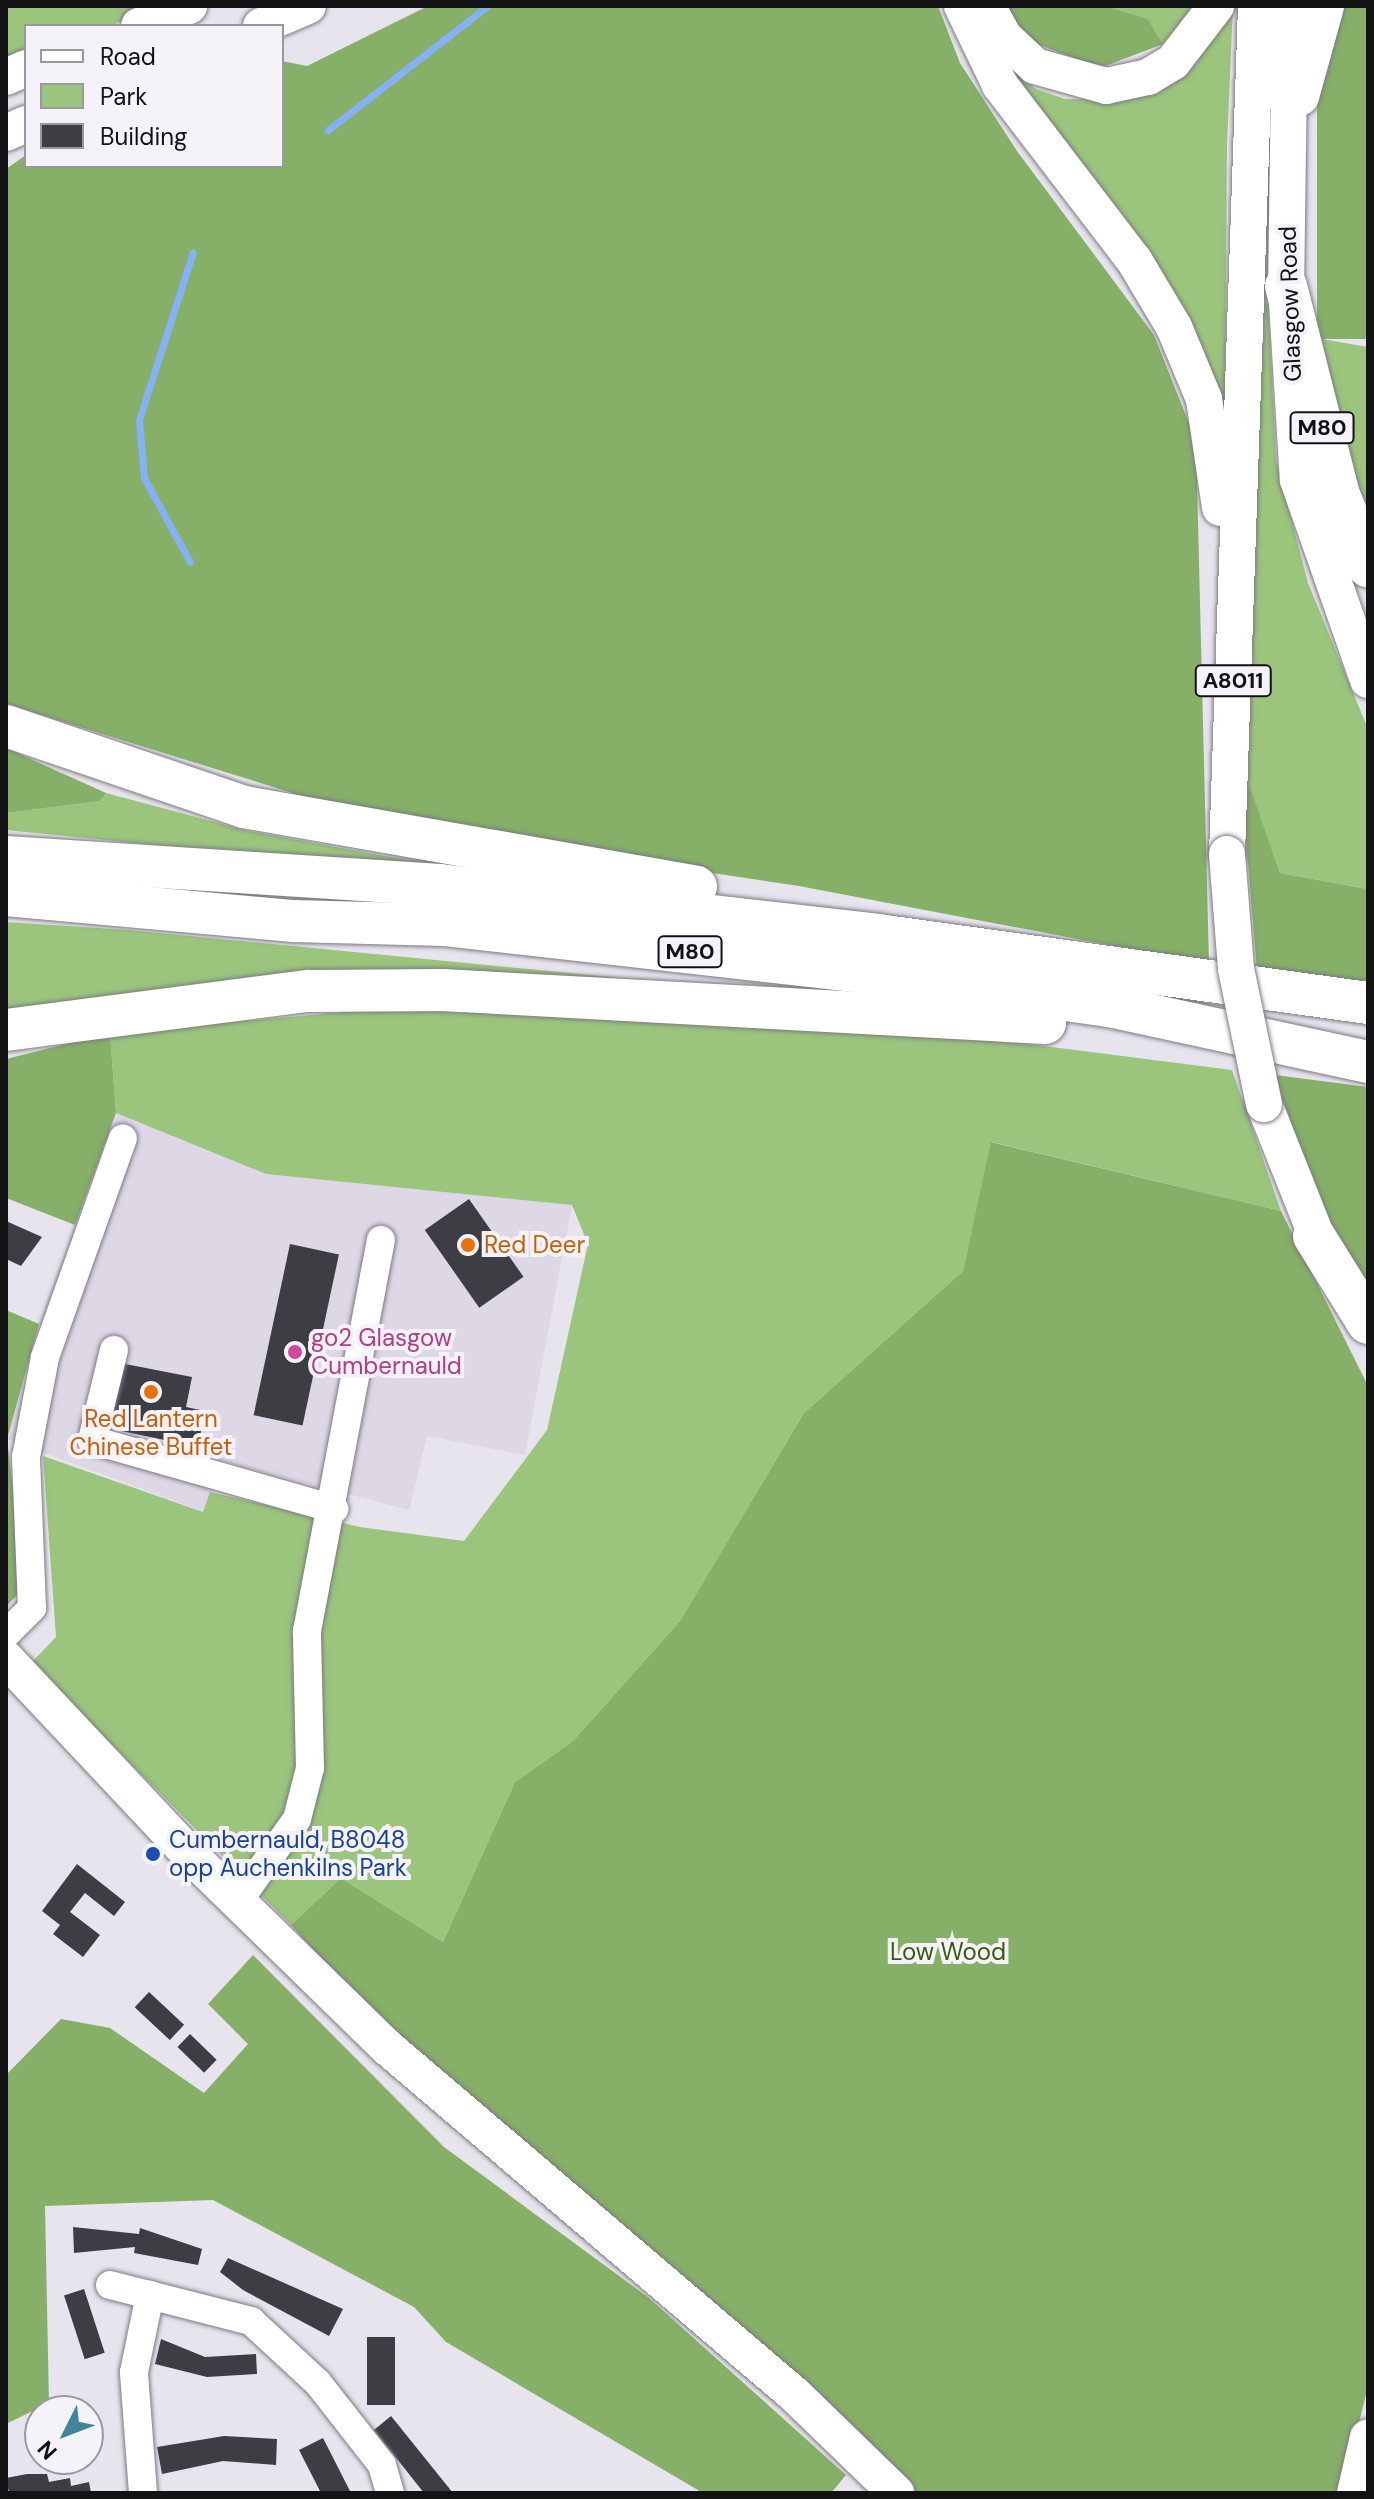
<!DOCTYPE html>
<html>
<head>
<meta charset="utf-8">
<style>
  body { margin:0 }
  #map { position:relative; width:1374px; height:2499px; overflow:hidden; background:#e8e4ed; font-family:"DM Sans",sans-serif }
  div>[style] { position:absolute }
  .built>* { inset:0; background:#ddd7e6 }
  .green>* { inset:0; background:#9bc57c }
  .forest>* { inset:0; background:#86b067; transform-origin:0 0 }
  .stream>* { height:7px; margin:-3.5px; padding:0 3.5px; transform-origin:3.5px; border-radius:3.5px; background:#85b1f6 }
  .building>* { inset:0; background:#3d3d44; transform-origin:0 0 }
  .roads { filter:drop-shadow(0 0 2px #7d7a82) drop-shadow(0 0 2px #7d7a82) }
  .minor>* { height:28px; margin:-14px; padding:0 14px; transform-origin:14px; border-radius:14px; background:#fff }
  .major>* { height:36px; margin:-18px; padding:0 18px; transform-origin:18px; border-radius:18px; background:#fff }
  .highway>* { height:42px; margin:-21px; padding:0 21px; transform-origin:21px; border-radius:21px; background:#fff }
  .bridges { filter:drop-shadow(0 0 2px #7d7a82) drop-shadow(0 0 2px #7d7a82) }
  .major-bridge>* { height:36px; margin:-18px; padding:0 18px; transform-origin:18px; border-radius:18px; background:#fff }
  .dots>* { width:22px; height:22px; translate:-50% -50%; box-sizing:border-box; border:4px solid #f5f2fa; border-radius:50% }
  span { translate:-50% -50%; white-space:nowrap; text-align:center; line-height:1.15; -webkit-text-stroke:8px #f5f2fa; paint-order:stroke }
  .shield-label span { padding:2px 6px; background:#f5f2fa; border:2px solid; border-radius:6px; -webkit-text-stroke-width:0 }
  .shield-label { font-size:22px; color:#121114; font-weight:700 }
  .street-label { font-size:24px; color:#121114 }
  .food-label { font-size:24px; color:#c56008 }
  .left { translate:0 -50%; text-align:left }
  .hotel-label { font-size:24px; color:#b23c85 }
  .transit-label { font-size:24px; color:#164399 }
  .park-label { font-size:24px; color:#365b0d }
  .frame { position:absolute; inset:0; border:8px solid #121114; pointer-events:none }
  .legend { position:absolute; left:24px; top:24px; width:260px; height:144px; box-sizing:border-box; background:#f5f2fa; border:2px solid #9a989e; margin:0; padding:10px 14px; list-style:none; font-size:24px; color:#121114 }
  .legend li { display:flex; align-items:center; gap:16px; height:40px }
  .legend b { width:40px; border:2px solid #9a989e }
  .north { position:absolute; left:24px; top:2395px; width:80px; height:80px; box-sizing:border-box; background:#f5f2fa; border:2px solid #9a989e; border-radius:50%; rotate:228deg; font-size:22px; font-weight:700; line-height:32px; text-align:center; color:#121114 }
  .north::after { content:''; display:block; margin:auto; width:28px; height:36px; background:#448498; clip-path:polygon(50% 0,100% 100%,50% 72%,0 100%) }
</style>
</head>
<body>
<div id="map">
  <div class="built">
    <i style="clip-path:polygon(116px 1113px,266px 1174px,572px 1205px,525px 1455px,427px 1436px,409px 1510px,221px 1461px,204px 1512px,7px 1439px,43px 1312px)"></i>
  </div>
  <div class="green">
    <i style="clip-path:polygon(6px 6px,161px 6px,110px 26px,26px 26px,26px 59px,6px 67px)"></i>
    <i style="clip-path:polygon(1106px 6px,1199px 6px,1163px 44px,1148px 19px)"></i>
    <i style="clip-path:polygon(1233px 6px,1227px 144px,1225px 410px,1213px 409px,1003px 62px,1036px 89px,1065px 99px,1120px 100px)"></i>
    <i style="clip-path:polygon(1257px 301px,1268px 304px,1276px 460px,1308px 583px,1368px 729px,1368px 889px,1280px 873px,1250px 788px,1242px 790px)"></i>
    <i style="clip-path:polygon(1322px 339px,1368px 347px,1368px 523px,1345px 464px)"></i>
    <i style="clip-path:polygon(106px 793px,248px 831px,445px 867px,445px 874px,6px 830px,6px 813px,100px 801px)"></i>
    <i style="clip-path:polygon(6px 922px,128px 930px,673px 983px,6px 1020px)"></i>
    <i style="clip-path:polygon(357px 1011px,628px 1014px,1028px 1044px,1232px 1070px,1281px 1211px,992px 1142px,963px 1271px,804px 1413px,680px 1621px,573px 1741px,515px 1782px,443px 1942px,341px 1878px,291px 1925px,31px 1663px,56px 1637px,43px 1456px,203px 1512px,210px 1492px,360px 1527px,464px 1541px,547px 1430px,588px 1244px,572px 1205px,266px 1174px,116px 1113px,110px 1033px)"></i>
  </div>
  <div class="forest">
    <i style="clip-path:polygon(428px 6px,938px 6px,960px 63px,1017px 151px,1154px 335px,1196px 441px,1209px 964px,799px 886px,399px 826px,6px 704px,6px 169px,26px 155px,26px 166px,282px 166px,282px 61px,307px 66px)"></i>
    <i style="clip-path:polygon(1004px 6px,1106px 6px,1148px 19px,1163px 44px,1100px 68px,1021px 38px)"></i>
    <i style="left:1317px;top:6px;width:51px;height:333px"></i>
    <i style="clip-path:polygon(6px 748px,106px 793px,100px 801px,6px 813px)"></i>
    <i style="clip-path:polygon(1250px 787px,1280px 873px,1368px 889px,1368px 990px,1257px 971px,1242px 790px)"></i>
    <i style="clip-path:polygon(110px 1033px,116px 1113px,75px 1225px,6px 1198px,6px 1059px)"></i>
    <i style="clip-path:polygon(1275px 1075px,1368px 1087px,1368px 1294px,1326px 1230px)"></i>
    <i style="clip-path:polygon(991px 1142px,1281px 1211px,1368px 1386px,1368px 2386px,1342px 2493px,912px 2493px,383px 2029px,291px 1925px,341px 1878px,443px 1942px,515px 1782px,573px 1741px,680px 1621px,804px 1413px,963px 1271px)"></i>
    <i style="clip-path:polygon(6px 1310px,39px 1324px,7px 1439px,21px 1557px,17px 1595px,6px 1607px)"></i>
    <i style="clip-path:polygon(253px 1955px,444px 2147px,649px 2298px,846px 2475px,831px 2493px,703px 2493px,446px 2342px,414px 2307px,213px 2200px,45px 2206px,49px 2403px,6px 2424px,6px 2075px,61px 2019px,110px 2028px,204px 2093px,248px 2044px,208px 2004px)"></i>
  </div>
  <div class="stream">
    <i style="left:328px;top:130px;width:202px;rotate:-37.9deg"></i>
    <i style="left:190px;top:562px;width:96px;rotate:-118.7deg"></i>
    <i style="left:144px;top:478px;width:58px;rotate:-94.9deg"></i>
    <i style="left:139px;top:420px;width:176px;rotate:-72.2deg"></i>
  </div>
  <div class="building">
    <i style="left:469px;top:1199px;width:95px;height:54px;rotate:55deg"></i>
    <i style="clip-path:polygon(6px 1221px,42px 1237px,21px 1266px,6px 1259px)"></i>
    <i style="left:290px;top:1244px;width:50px;height:175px;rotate:12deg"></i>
    <i style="clip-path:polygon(120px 1363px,192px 1377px,186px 1407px,205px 1411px,198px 1447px,107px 1428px)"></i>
    <i style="clip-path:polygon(77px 1864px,125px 1902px,114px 1916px,85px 1893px,70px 1912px,100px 1935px,83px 1957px,53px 1934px,60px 1925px,42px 1911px)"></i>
    <i style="left:149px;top:1992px;width:48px;height:21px;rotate:43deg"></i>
    <i style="left:190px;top:2034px;width:37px;height:18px;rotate:44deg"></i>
    <i style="clip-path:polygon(73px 2227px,139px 2234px,140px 2228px,202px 2249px,198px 2265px,134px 2253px,135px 2247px,74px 2253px)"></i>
    <i style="clip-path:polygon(228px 2258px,343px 2309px,329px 2336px,243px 2290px,220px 2272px)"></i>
    <i style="left:84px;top:2289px;width:67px;height:21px;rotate:72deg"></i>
    <i style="left:367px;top:2337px;width:28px;height:68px"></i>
    <i style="clip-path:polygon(161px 2339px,205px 2357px,256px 2354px,257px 2374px,207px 2377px,155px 2364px)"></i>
    <i style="clip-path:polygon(391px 2416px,453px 2493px,424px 2493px,374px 2430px)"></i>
    <i style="clip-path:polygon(224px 2436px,277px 2439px,276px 2465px,223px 2461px,162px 2474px,157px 2447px)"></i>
    <i style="clip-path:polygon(323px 2438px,351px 2493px,321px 2493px,299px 2450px)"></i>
    <i style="clip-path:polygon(27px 2474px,47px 2474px,49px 2482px,70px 2478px,71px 2486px,89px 2482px,91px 2493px,9px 2493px,6px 2478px)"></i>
  </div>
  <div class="roads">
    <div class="minor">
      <i style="left:114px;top:1350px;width:93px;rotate:103.7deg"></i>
      <i style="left:92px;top:1440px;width:252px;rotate:15.9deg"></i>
      <i style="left:6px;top:1634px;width:37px;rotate:-45deg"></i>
      <i style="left:32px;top:1608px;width:151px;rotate:-92.3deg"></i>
      <i style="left:26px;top:1457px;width:102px;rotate:-79.2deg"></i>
      <i style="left:45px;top:1357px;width:232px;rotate:-70.4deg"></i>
      <i style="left:237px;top:1903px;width:103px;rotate:-54.5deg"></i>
      <i style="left:297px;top:1819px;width:53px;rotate:-75.7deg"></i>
      <i style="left:310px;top:1768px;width:137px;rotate:-91.3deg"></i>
      <i style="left:307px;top:1631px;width:398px;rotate:-79.3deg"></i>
      <i style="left:110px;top:2285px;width:146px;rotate:14.3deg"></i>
      <i style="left:251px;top:2321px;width:91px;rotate:42.8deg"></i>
      <i style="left:318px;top:2383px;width:104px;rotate:52deg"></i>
      <i style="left:382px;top:2465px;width:29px;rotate:74deg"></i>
      <i style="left:143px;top:2493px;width:121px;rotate:-94.3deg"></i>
      <i style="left:134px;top:2372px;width:79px;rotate:-78.3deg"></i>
    </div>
    <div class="major">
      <i style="left:962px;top:6px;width:88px;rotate:64.3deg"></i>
      <i style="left:1000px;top:85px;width:220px;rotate:52.6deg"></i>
      <i style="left:1134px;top:260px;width:78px;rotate:59.2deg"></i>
      <i style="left:1174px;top:327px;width:78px;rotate:67.4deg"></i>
      <i style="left:1204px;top:399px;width:110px;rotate:81.6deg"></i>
      <i style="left:987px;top:6px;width:35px;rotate:61deg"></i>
      <i style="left:1004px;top:37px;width:42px;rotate:43.1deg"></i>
      <i style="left:1035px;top:66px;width:74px;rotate:15.7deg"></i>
      <i style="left:1106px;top:86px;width:43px;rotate:-12.1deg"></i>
      <i style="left:1148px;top:77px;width:29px;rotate:-31deg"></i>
      <i style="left:1173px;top:62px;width:71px;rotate:-52.5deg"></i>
      <i style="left:1290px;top:6px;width:280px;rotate:90.8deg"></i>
      <i style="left:1286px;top:286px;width:194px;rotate:86.5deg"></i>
      <i style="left:1298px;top:480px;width:212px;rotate:70.7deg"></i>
      <i style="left:139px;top:26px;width:54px;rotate:-21.8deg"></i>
      <i style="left:261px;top:26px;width:51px;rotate:-23.1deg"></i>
      <i style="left:6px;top:77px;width:22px;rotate:-24deg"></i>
      <i style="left:1301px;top:97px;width:94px;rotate:-74.6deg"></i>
      <i style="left:6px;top:133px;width:22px;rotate:-24deg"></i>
      <i style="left:1227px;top:854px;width:848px;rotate:-88.04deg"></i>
      <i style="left:1264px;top:1104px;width:170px;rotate:68.3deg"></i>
      <i style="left:6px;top:1659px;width:270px;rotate:46.8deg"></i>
      <i style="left:191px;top:1856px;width:275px;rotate:44.3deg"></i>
      <i style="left:388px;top:2048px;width:535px;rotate:40.45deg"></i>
      <i style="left:795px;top:2395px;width:141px;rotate:44.1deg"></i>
      <i style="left:1355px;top:2493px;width:57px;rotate:-76.9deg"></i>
    </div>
    <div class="highway">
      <i style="left:1286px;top:286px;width:216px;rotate:75.8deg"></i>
      <i style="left:1339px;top:495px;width:77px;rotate:67.8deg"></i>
      <i style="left:6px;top:726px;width:251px;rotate:18.8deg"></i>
      <i style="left:244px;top:807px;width:459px;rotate:10deg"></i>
      <i style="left:6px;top:857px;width:435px;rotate:3.7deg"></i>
      <i style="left:440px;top:885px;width:441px;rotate:6.5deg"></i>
      <i style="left:878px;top:935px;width:495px;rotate:7.9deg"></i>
      <i style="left:6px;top:895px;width:289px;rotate:5.2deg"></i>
      <i style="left:294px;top:921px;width:150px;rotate:1.5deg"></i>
      <i style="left:444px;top:925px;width:440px;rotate:6.4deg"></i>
      <i style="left:881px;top:974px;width:230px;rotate:8deg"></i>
      <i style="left:1109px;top:1006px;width:265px;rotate:12.2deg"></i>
      <i style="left:6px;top:1030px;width:305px;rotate:-7.4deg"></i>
      <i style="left:308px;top:991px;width:134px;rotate:-0.4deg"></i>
      <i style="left:442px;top:990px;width:604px;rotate:3.13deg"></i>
      <i style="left:1314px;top:1236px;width:102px;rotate:58.2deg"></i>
    </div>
  </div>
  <div class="bridges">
    <div class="major-bridge">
      <i style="left:1227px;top:854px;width:115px;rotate:85.5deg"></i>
      <i style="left:1236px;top:969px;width:138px;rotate:78.3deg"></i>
    </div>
  </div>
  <div class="dots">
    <i style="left:468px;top:1245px;background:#e8710a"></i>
    <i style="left:295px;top:1352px;background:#d1479c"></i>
    <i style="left:151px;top:1392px;background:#e8710a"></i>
    <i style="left:153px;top:1854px;background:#1a4fb4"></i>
  </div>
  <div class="shield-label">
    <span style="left:1322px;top:428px">M80</span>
    <span style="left:1233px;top:681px">A8011</span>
    <span style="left:690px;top:952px">M80</span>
  </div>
  <div class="street-label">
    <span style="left:1290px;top:304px;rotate:-92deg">Glasgow Road</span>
  </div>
  <div class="food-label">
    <span class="left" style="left:484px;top:1245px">Red Deer</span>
    <span style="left:151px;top:1433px">Red Lantern<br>Chinese Buffet</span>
  </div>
  <div class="hotel-label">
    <span class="left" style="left:311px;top:1352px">go2 Glasgow<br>Cumbernauld</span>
  </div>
  <div class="transit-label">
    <span class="left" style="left:169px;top:1854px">Cumbernauld, B8048<br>opp Auchenkilns Park</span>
  </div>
  <div class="park-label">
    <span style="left:948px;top:1952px">Low Wood</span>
  </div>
  <div class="frame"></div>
  <ul class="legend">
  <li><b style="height:10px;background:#fff"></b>Road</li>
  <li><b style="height:22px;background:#9bc57c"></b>Park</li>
  <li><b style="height:22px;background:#3d3d44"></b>Building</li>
  </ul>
  <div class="north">N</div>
</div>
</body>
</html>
